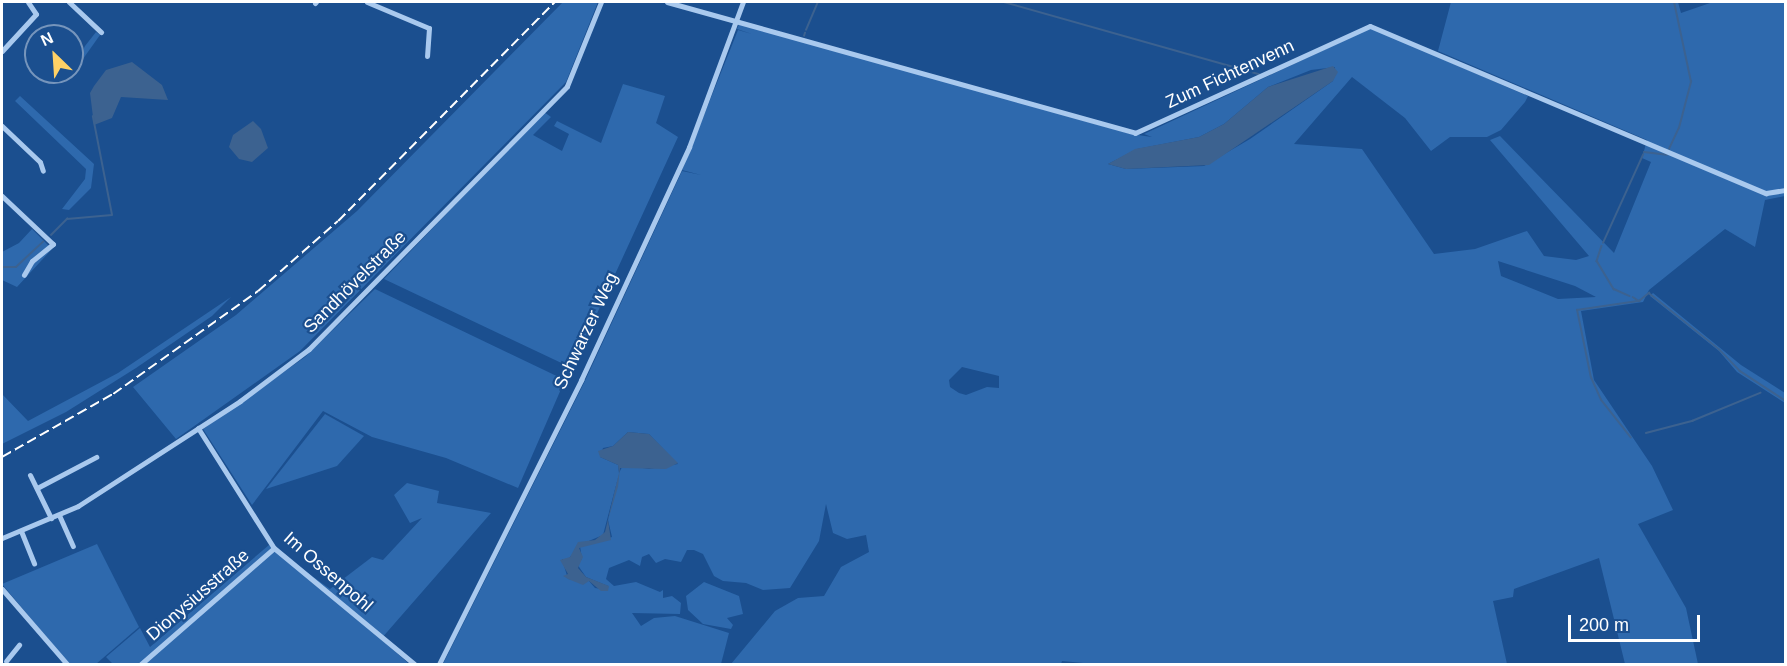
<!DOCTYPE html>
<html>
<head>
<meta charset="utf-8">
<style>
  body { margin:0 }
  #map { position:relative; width:1787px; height:666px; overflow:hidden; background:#1b4f8f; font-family:Arial,sans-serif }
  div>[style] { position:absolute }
  .green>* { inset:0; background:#2e69ad }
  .water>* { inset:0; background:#3c6290 }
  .stream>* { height:1.5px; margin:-0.75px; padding:0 0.75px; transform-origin:0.75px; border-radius:0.75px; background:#3c6290 }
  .street>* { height:5px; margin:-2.5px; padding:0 2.5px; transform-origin:2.5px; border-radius:2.5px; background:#a9c9ee }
  .rail>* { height:1.5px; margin-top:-0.75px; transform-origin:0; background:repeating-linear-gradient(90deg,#fff 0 10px,transparent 0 14.5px) }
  span { translate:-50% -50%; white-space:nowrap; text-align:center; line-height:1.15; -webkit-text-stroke:4.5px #1b4f8f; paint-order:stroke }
  .street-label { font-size:18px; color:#fff }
  .frame { position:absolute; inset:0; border:3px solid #fff; pointer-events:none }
  .north { position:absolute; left:24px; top:24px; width:60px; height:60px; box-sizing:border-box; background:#1b4f8f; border:2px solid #7695bc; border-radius:50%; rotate:335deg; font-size:16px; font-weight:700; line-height:24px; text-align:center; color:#fff }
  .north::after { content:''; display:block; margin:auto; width:21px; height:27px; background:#ffd166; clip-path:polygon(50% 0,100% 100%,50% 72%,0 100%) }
  .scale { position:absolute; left:1568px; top:615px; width:132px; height:27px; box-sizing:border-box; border:3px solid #fff; border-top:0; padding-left:8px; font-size:18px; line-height:21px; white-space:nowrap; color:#fff; -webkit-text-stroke:4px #1b4f8f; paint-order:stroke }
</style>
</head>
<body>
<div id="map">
  <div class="green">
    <i style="clip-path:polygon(563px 2px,598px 2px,566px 82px,300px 351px,176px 439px,133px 387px,236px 315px,357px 211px)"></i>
    <i style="clip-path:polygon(evenodd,1451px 2px,1678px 2px,1681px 13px,1713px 2px,1785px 2px,1785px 196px,1765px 200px,1755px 247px,1725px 229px,1649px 290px,1643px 302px,1581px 311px,1594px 380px,1652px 466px,1673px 510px,1638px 524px,1686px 608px,1698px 664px,1625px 664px,1599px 558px,1514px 589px,1513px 597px,1493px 601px,1507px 664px,1094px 664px,1062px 661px,1061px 664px,731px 664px,775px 611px,798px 598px,824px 596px,841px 567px,869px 552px,866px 535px,847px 539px,833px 533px,826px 504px,819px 541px,790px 588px,763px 590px,746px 583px,723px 581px,714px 576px,703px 554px,694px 550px,687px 550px,681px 562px,665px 559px,656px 563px,649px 554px,642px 557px,640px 566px,629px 560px,609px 568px,606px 579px,614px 586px,636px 582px,660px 592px,663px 590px,663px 598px,672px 596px,681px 603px,680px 614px,632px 613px,641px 626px,654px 618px,675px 616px,729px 633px,721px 664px,443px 664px,584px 383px,682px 171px,701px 175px,682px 170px,738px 30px,752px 34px,737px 29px,739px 24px,1131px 134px,1152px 137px,1144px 134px,1371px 28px,1528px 96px,1525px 102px,1501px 130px,1487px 137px,1450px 137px,1431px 151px,1405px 118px,1352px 77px,1294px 144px,1362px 149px,1434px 254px,1475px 249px,1527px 231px,1544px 256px,1576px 260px,1589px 256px,1490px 140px,1500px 136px,1614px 253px,1651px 162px,1642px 158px,1647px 140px,1438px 51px,1451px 2px,1335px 67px,1333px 81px,1250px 139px,1204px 166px,1126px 169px,1108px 164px,1137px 149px,1199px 137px,1224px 124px,1268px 87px,1311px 70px,1335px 67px,1451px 2px,1498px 261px,1575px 286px,1596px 297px,1558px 299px,1501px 276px,1498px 261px,1451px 2px,962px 367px,999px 376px,999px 388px,987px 387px,966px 395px,959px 393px,950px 387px,949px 380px,962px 367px,1451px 2px,628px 432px,649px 434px,678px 464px,649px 469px,623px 465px,619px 473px,618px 465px,600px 457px,603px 448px,613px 446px,628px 432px,1451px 2px,619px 474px,608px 520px,612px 537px,580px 546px,582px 559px,577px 564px,586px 577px,608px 586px,608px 590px,595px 588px,589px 581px,568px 579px,562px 559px,568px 559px,584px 543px,603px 535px,619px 474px)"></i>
    <i style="clip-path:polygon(96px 32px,100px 35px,68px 80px,85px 46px)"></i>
    <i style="clip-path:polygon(623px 84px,665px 96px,656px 123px,678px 137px,572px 368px,384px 279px,544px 112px,551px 117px,533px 135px,562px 151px,569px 134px,554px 126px,557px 121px,601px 143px)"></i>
    <i style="clip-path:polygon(20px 96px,94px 164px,91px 188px,69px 210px,62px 209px,85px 179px,86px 169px,15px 101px)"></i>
    <i style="clip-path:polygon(32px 229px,52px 249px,17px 287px,2px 280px,2px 252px,19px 243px)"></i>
    <i style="clip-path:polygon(375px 289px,565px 380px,518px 488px,446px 458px,372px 437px,323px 411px,252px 505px,203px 429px,305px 357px)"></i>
    <i style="clip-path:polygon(1653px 293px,1741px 365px,1785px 393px,1785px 403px,1737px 372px,1719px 351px,1650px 296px)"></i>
    <i style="clip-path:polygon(231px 297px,212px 316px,136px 368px,66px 412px,2px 444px,2px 394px,28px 421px,118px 373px)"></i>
    <i style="clip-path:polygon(325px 414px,364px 436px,337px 466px,266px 489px)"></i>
    <i style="clip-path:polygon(407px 483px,439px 491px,437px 503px,491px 513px,381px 639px,409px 664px,113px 664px,106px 657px,140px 628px,150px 647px,269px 545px,330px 589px,372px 557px,383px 560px,422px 518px,410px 523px,394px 495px)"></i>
    <i style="clip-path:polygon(97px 544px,139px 627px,96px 664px,69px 664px,2px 584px)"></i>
    <i style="clip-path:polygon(704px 582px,739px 596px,743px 614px,727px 618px,733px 625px,731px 629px,703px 624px,688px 610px,686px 596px)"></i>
  </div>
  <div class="water">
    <i style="clip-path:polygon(132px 62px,162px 85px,168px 100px,121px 97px,112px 118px,94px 125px,90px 93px,94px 86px,106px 70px)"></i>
    <i style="clip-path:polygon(1333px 66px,1338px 72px,1333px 81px,1209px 165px,1126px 169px,1108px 164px,1135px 149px,1199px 137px,1224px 124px,1268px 87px)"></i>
    <i style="clip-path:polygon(253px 121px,261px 129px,268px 148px,252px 162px,239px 159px,229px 147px,233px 135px)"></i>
    <i style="clip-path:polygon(628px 432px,649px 434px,678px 463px,666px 469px,620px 468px,618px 487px,608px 520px,611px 540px,579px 548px,583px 557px,578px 568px,586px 577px,609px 586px,608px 591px,601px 591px,589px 581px,583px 585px,568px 579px,563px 576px,568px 574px,560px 560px,570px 557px,578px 542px,595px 540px,605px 532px,619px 473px,618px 465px,600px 457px,598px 451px,613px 446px)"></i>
  </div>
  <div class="stream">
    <i style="left:1004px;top:2px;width:265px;rotate:15.8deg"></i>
    <i style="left:806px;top:30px;width:30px;rotate:-67deg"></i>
    <i style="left:804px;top:36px;width:3px;rotate:-72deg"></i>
    <i style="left:1669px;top:149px;width:23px;rotate:-65deg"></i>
    <i style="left:1679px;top:128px;width:48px;rotate:-75.4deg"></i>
    <i style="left:1691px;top:82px;width:82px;rotate:-102deg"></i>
    <i style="left:1644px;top:152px;width:23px;rotate:7deg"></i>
    <i style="left:51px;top:235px;width:23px;rotate:-45deg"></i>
    <i style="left:67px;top:219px;width:45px;rotate:-5.1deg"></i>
    <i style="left:112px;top:215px;width:100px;rotate:-101deg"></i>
    <i style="left:1603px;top:243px;width:97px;rotate:-65.6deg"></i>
    <i style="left:1602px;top:246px;width:16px;rotate:108deg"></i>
    <i style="left:1597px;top:261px;width:33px;rotate:59deg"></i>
    <i style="left:1614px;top:289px;width:17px;rotate:24deg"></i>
    <i style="left:2px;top:267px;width:14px"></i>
    <i style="left:16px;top:267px;width:37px;rotate:-43deg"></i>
    <i style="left:1633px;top:297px;width:7px;rotate:34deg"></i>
    <i style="left:1639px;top:301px;width:13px;rotate:-39deg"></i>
    <i style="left:1649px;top:293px;width:90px;rotate:38.7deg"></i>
    <i style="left:1719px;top:349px;width:30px;rotate:46deg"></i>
    <i style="left:1740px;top:371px;width:55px;rotate:33.1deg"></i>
    <i style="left:1646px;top:433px;width:48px;rotate:-14.6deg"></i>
    <i style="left:1692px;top:421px;width:74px;rotate:-22.4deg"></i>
    <i style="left:1631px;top:438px;width:48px;rotate:-128.3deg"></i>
    <i style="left:1601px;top:400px;width:24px;rotate:-114deg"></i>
    <i style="left:1591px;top:378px;width:69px;rotate:-101.6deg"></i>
    <i style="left:1577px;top:310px;width:63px;rotate:-8.3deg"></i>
  </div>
  <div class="street">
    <i style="left:69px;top:2px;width:44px;rotate:43.2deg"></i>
    <i style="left:367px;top:2px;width:67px;rotate:22.8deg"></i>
    <i style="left:429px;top:28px;width:28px;rotate:94deg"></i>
    <i style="left:667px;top:2px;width:486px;rotate:15.6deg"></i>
    <i style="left:1135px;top:133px;width:258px;rotate:-24.5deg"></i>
    <i style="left:1370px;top:26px;width:430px;rotate:22.9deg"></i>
    <i style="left:1766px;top:193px;width:20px;rotate:-9deg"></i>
    <i style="left:315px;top:3px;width:1px;rotate:-45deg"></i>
    <i style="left:2px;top:51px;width:50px;rotate:-47.4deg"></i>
    <i style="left:36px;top:14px;width:14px;rotate:-124deg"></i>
    <i style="left:2px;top:126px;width:52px;rotate:43.5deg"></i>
    <i style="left:40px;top:162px;width:9px;rotate:72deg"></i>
    <i style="left:2px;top:196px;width:70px;rotate:43.3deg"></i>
    <i style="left:53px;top:244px;width:27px;rotate:141deg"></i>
    <i style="left:32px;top:261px;width:16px;rotate:120deg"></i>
    <i style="left:198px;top:428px;width:142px;rotate:57.7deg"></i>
    <i style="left:274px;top:548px;width:182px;rotate:39.6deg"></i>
    <i style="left:30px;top:475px;width:48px;rotate:64deg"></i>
    <i style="left:37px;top:488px;width:67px;rotate:-27.7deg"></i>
    <i style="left:59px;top:515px;width:34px;rotate:66deg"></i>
    <i style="left:21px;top:531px;width:35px;rotate:68deg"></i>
    <i style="left:2px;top:538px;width:82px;rotate:-22.8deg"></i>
    <i style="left:78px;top:506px;width:193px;rotate:-32.9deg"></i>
    <i style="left:240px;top:401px;width:86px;rotate:-37deg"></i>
    <i style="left:309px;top:349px;width:368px;rotate:-45.5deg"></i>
    <i style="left:567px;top:86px;width:91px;rotate:-68deg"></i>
    <i style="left:2px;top:589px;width:99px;rotate:49.1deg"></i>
    <i style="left:6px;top:661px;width:21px;rotate:-51deg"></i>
    <i style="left:141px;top:664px;width:176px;rotate:-41.1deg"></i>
    <i style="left:439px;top:664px;width:318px;rotate:-63.4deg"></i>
    <i style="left:581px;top:380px;width:257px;rotate:-65.1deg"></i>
    <i style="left:689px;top:147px;width:155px;rotate:-69.6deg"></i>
  </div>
  <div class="rail">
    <i style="left:2px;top:457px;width:128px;rotate:-29.6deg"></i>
    <i style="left:113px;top:394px;width:178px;rotate:-35.4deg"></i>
    <i style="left:258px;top:291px;width:106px;rotate:-41.2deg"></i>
    <i style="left:338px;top:221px;width:308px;rotate:-45.3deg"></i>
  </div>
  <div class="street-label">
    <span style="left:1230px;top:74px;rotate:-25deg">Zum Fichtenvenn</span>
    <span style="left:355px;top:282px;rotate:-45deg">Sandhövelstraße</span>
    <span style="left:586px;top:331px;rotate:-65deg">Schwarzer Weg</span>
    <span style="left:328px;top:572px;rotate:41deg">Im Ossenpohl</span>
    <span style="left:198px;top:595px;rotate:-41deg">Dionysiusstraße</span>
  </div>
  <div class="frame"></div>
  <div class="north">N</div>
  <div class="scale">200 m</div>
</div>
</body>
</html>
